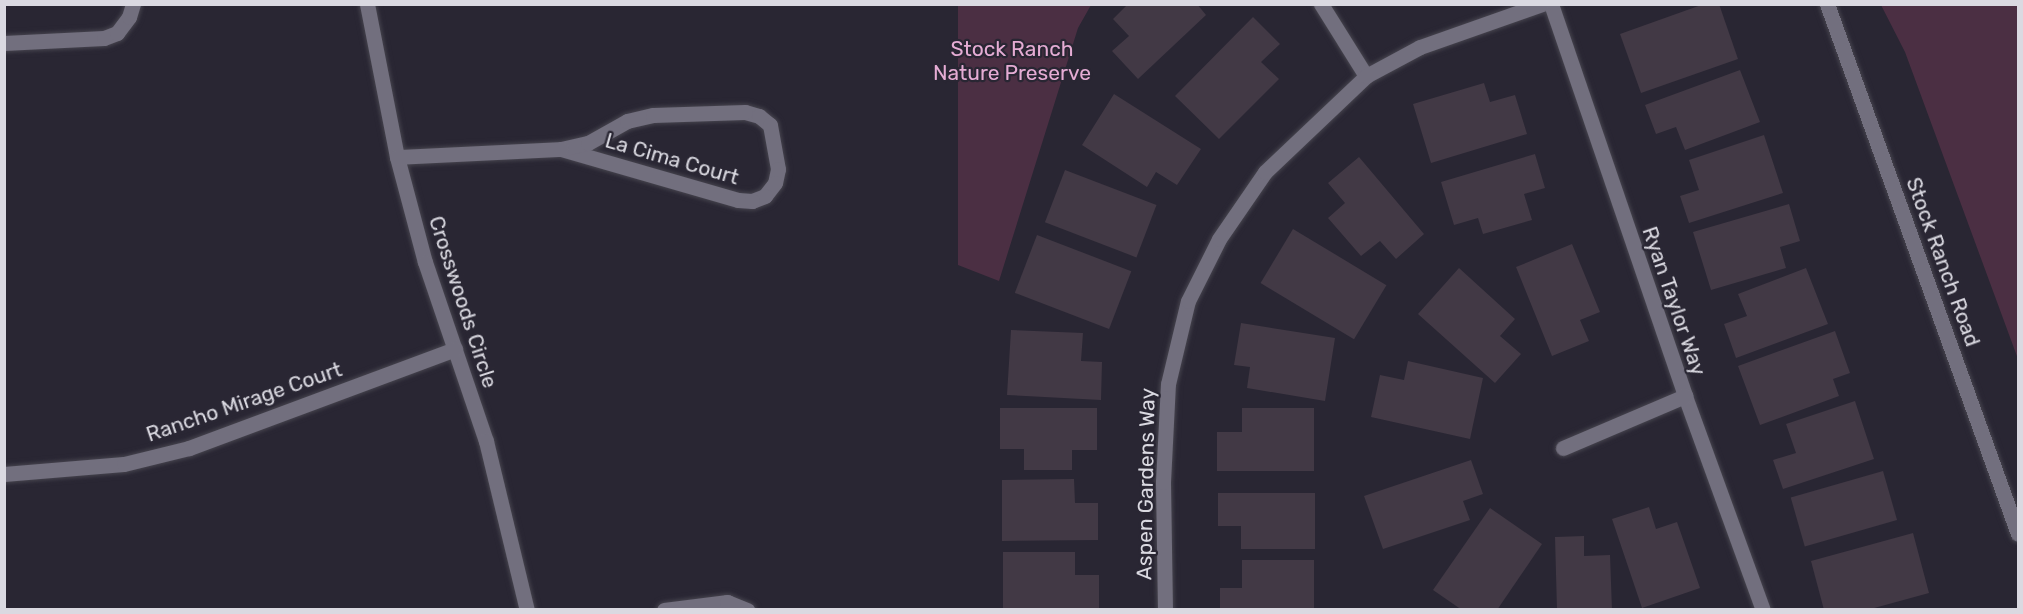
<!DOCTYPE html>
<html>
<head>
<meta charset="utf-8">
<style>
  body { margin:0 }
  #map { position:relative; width:2023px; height:614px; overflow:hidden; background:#292633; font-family:Rubik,sans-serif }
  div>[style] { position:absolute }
  .green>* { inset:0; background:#4b2f43 }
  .building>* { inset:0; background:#423945; transform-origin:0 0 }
  .roads { filter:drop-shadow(0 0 2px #46444e) drop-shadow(0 0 2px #46444e) }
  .minor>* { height:15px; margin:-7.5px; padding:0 7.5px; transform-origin:7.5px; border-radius:7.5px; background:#726f7e }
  span { translate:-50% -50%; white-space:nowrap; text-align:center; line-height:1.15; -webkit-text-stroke:4.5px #292633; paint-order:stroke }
  .park-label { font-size:21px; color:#e5acd4 }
  .street-label { font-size:21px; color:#dad9e1 }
  .frame { position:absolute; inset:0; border:6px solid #dad9e1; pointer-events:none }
</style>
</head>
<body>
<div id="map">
  <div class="green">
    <i style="clip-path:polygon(958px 5px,1091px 5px,1078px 28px,999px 281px,958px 265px)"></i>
    <i style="clip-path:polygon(1881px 5px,2018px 5px,2018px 359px,1905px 52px)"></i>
  </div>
  <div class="building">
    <i style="clip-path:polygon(1128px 4px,1197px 4px,1206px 15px,1138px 79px,1112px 51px,1129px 36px,1113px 19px)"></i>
    <i style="clip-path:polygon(1704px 4px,1719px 4px,1738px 59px,1641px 93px,1620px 34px)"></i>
    <i style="clip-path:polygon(1253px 17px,1280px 44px,1261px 62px,1279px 79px,1219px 139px,1175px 96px)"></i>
    <i style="clip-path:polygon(1740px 70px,1760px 122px,1685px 150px,1676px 127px,1656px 134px,1645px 105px)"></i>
    <i style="clip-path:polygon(1484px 83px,1490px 102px,1515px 95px,1527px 134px,1431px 163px,1413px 104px)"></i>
    <i style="clip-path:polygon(1114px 94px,1201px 149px,1177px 185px,1156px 172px,1147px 187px,1082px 145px)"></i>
    <i style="clip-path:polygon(1764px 135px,1783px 193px,1689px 223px,1680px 196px,1699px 190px,1689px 160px)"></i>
    <i style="clip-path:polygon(1535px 154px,1545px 188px,1524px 194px,1532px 220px,1483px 234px,1478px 218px,1454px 225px,1441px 182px)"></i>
    <i style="clip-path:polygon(1359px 157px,1424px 234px,1396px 259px,1380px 241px,1361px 256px,1328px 218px,1345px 203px,1328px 183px)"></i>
    <i style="left:1065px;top:170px;width:98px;height:56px;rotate:21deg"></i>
    <i style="clip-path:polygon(1789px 204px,1800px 241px,1780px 247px,1786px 268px,1711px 290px,1693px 232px)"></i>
    <i style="left:1293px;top:229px;width:109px;height:63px;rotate:31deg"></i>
    <i style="left:1037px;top:235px;width:101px;height:62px;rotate:21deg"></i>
    <i style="clip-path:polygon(1572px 244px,1600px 312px,1580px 320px,1589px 341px,1552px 356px,1516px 267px)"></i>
    <i style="clip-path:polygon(1459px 268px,1515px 319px,1500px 336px,1521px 354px,1495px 383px,1418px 314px)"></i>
    <i style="clip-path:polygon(1806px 268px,1828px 324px,1736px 358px,1724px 324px,1747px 316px,1738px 294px)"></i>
    <i style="clip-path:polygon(1241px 323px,1335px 338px,1325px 401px,1247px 388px,1250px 367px,1234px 365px)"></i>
    <i style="clip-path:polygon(1011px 330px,1083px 333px,1081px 361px,1102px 362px,1101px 400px,1007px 395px)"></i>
    <i style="clip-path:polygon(1835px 331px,1850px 373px,1833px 379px,1839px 396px,1760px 425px,1738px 366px)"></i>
    <i style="clip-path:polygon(1408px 361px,1483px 378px,1470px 439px,1371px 417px,1380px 375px,1404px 380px)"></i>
    <i style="clip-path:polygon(1855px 401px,1874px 459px,1783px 489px,1773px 460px,1796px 453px,1786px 424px)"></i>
    <i style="clip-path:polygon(1000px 408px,1097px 408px,1097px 450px,1072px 450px,1072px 470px,1024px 470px,1024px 449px,1000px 449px)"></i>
    <i style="clip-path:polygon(1242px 408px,1314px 408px,1314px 471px,1217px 471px,1217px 432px,1242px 432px)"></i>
    <i style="clip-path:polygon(1471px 460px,1483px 494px,1463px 501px,1470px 520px,1383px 549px,1364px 496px)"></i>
    <i style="left:1883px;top:471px;width:51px;height:96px;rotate:74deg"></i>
    <i style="clip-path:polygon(1074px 479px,1075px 503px,1098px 503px,1098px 540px,1002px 541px,1002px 480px)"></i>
    <i style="clip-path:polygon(1218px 493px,1315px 493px,1315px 549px,1241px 549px,1241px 526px,1218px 526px)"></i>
    <i style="clip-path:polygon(1649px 507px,1656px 529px,1677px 522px,1700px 588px,1642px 608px,1612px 519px)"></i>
    <i style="clip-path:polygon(1490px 508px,1542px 544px,1497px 610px,1462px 610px,1433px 590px)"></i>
    <i style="clip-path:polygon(1913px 533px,1929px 593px,1867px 610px,1824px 610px,1811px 561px)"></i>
    <i style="clip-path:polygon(1584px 536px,1584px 556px,1610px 555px,1612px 610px,1557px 610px,1555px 537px)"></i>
    <i style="clip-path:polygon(1003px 552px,1075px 552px,1075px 575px,1099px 575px,1099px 610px,1003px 610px)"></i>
    <i style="clip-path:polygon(1242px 560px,1314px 560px,1314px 610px,1220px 610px,1220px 588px,1242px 588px)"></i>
  </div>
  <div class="roads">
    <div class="minor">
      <i style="left:367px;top:4px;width:156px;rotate:78.9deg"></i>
      <i style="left:397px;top:157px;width:109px;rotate:75.1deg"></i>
      <i style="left:425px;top:262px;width:189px;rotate:71.2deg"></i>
      <i style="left:486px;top:441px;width:174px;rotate:76.4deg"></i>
      <i style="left:1321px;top:4px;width:85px;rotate:58deg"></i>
      <i style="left:1551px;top:4px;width:414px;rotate:71.1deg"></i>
      <i style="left:1685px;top:396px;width:228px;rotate:70deg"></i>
      <i style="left:1827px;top:4px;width:563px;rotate:70.18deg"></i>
      <i style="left:4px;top:43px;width:100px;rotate:-2.9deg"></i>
      <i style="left:104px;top:38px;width:14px;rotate:-21deg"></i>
      <i style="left:117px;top:33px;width:20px;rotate:-53deg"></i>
      <i style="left:129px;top:17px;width:14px;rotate:-73deg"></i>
      <i style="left:745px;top:112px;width:15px;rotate:16deg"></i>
      <i style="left:759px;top:116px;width:14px;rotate:39deg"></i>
      <i style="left:770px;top:125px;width:45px;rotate:79.7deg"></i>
      <i style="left:778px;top:169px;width:14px;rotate:102deg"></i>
      <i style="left:775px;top:183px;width:16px;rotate:128deg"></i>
      <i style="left:765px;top:196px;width:14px;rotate:159deg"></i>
      <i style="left:752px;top:201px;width:14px;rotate:-176deg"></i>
      <i style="left:738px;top:200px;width:184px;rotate:-163.9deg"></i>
      <i style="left:561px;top:149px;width:28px;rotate:-13deg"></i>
      <i style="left:588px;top:143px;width:45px;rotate:-29.4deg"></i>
      <i style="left:627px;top:121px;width:27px;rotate:-13deg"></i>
      <i style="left:653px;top:115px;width:92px;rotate:-1.9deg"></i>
      <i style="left:397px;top:157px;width:164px;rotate:-2.8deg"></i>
      <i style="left:1563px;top:448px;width:133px;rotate:-23.1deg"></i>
      <i style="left:4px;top:474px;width:120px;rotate:-4.8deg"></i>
      <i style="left:124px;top:464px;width:67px;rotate:-13.8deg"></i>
      <i style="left:189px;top:448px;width:284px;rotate:-20.4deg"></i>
      <i style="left:664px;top:610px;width:64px;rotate:-7.2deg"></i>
      <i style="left:727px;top:602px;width:22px;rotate:22deg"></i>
      <i style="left:1165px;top:610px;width:128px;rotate:-90.9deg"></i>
      <i style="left:1163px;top:482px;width:98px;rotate:-87.1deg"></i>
      <i style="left:1168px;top:384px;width:85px;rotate:-76.5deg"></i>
      <i style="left:1188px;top:301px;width:69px;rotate:-63.4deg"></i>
      <i style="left:1219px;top:239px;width:81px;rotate:-55.5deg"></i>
      <i style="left:1265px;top:172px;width:139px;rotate:-43.5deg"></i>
      <i style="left:1366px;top:76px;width:61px;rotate:-28.2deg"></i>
      <i style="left:1420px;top:47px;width:129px;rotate:-19.4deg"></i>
    </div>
  </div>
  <div class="park-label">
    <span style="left:1012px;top:61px">Stock Ranch<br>Nature Preserve</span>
  </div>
  <div class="street-label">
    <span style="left:672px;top:159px;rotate:16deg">La Cima Court</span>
    <span style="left:1943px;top:262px;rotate:70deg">Stock Ranch Road</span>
    <span style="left:1674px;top:301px;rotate:71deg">Ryan Taylor Way</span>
    <span style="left:463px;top:302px;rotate:72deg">Crosswoods Circle</span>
    <span style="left:244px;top:402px;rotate:-19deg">Rancho Mirage Court</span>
    <span style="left:1146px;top:484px;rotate:-89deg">Aspen Gardens Way</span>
  </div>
  <div class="frame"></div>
</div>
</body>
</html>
